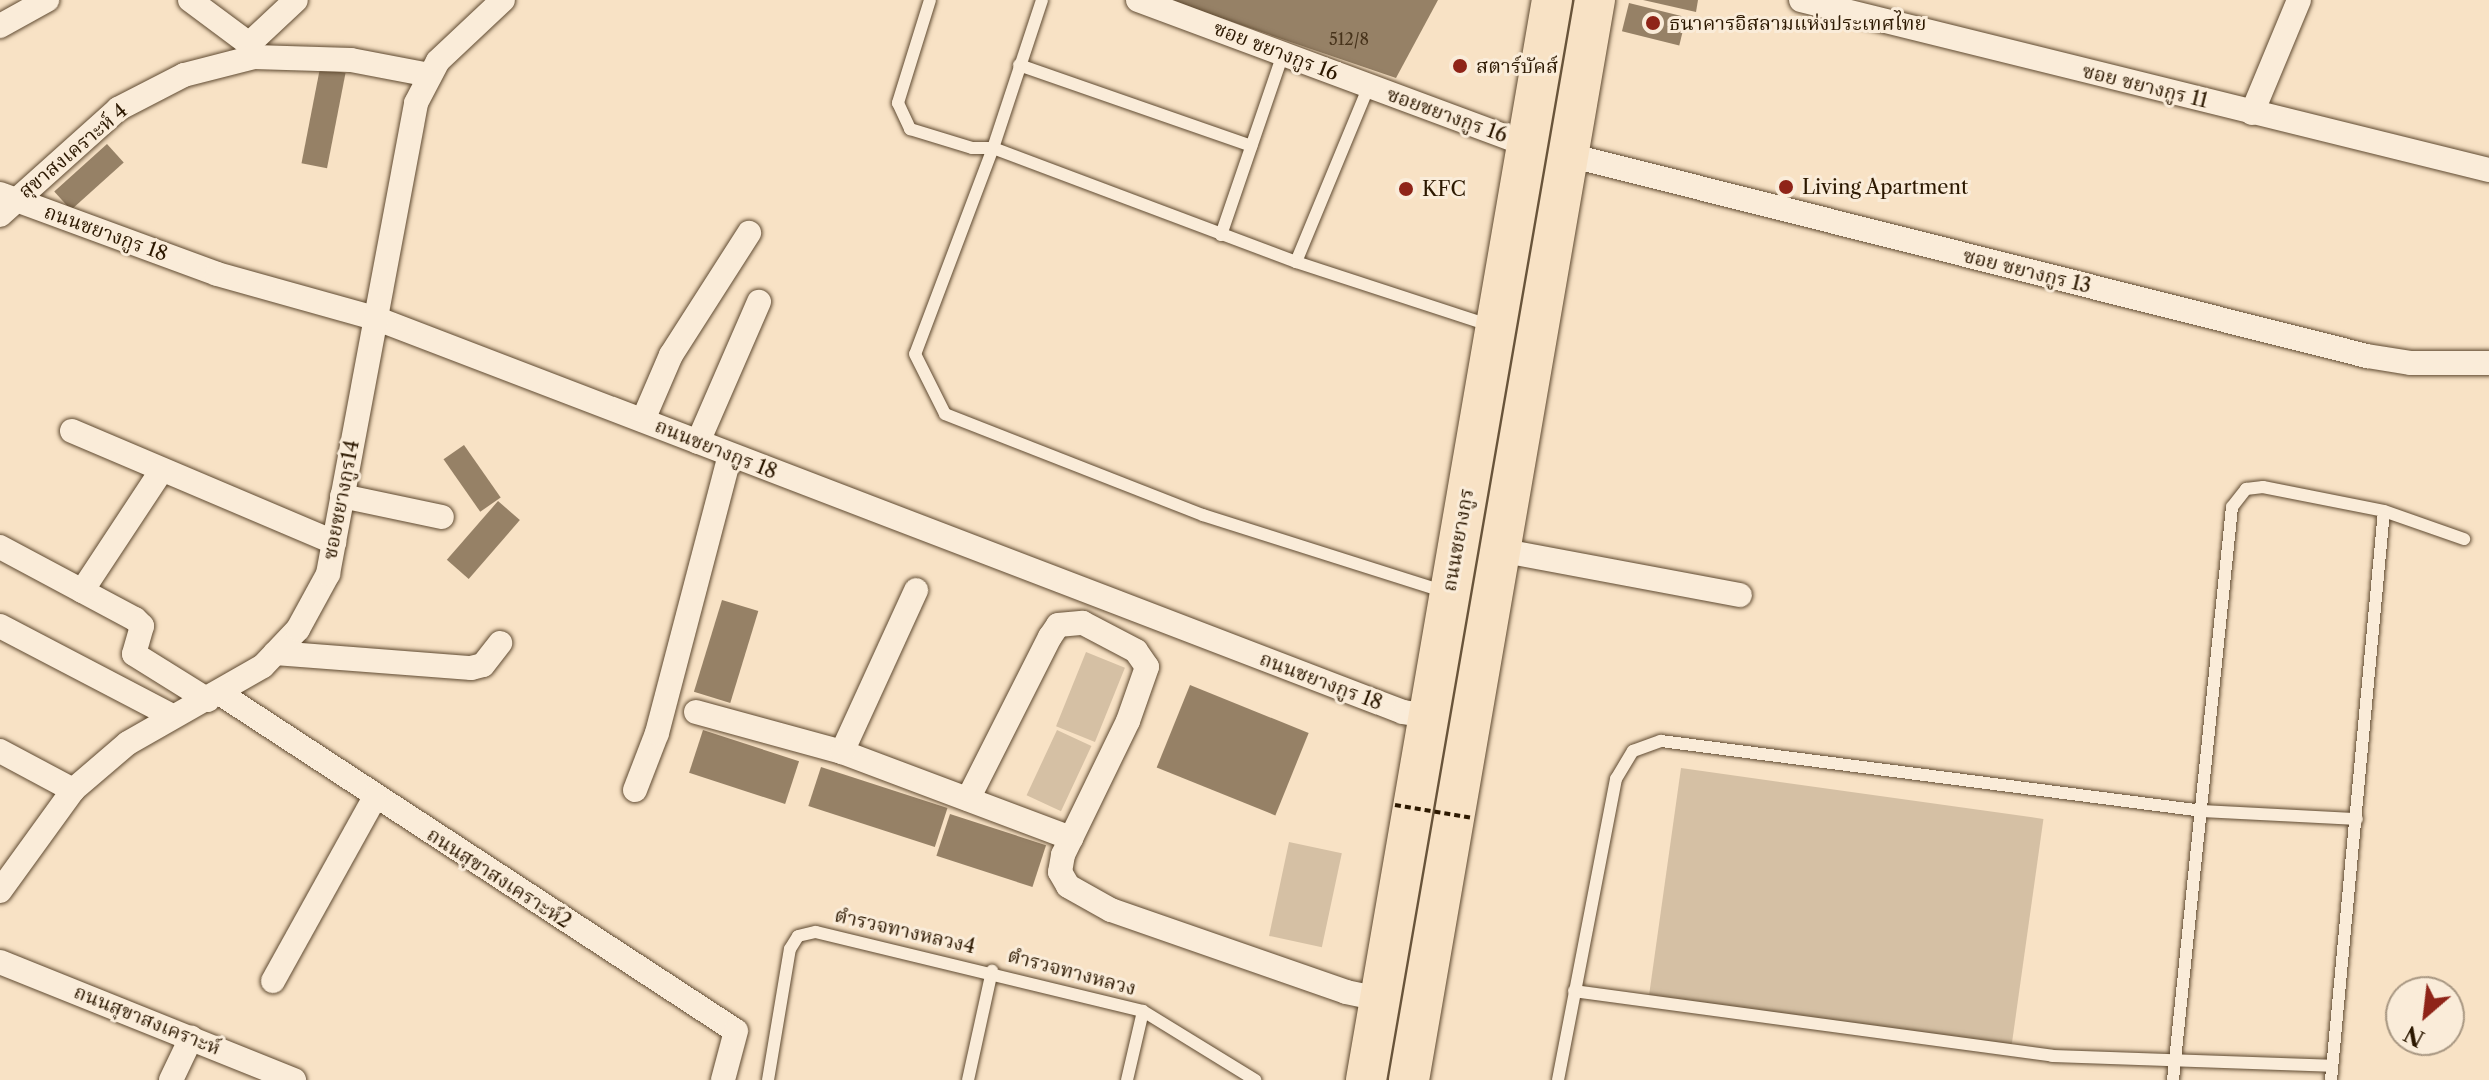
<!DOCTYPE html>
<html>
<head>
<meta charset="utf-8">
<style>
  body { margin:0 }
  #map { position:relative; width:2489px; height:1080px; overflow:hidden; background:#f8e2c5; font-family:"Libre Caslon Text","Noto Serif Thai",serif }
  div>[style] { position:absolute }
  .green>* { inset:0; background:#d5c0a4; transform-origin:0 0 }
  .building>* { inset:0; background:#968166; transform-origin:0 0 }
  .roads { filter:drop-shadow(0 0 2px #5f4a31) drop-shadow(0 0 2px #5f4a31) }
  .lane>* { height:12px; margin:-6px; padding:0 6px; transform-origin:6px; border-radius:6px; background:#faecd9 }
  .street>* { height:24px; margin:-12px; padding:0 12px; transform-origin:12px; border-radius:12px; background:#faecd9 }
  .primary>* { height:40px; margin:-20px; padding:0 20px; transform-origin:20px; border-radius:20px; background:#f8e2c5 }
  .path-bridge>* { height:4px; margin-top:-2px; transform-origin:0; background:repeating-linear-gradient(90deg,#2c1800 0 6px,transparent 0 10px) }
  .dots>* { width:22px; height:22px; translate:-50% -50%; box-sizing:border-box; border:4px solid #faecd9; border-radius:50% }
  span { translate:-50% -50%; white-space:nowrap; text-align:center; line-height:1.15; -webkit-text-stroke:6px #faecd9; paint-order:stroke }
  .number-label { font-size:16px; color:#46321a }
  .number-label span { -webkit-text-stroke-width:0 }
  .poi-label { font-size:20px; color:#2c1800 }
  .left { translate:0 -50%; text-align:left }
  .street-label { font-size:20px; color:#2c1800 }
  .north { position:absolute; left:2385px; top:976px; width:80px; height:80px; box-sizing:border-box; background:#faecd9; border:2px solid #a89782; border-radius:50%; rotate:208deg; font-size:22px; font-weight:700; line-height:32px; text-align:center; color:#2c1800 }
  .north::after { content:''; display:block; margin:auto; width:28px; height:36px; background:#8f2418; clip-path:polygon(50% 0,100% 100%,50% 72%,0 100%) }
</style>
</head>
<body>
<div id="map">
  <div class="green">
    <i style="left:1086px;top:652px;width:42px;height:80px;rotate:22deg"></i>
    <i style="left:1057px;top:730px;width:38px;height:72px;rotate:25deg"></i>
    <i style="left:1681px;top:768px;width:366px;height:229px;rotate:8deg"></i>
    <i style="left:1289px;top:842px;width:54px;height:96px;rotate:12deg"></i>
  </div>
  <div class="building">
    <i style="clip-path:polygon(1168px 0,1438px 0,1396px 78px)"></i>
    <i style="clip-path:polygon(1643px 0,1698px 0,1696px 12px)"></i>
    <i style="left:1629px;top:3px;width:59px;height:29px;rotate:14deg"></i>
    <i style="left:320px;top:68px;width:26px;height:97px;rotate:11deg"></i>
    <i style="left:107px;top:144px;width:25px;height:71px;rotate:48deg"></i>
    <i style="left:464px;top:445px;width:64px;height:25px;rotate:55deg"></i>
    <i style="left:498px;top:501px;width:29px;height:78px;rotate:41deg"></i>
    <i style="left:722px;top:600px;width:38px;height:96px;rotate:17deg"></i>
    <i style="left:1190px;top:685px;width:128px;height:89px;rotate:22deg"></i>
    <i style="left:703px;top:730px;width:101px;height:45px;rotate:18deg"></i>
    <i style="left:821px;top:767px;width:133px;height:41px;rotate:18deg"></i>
    <i style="left:950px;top:814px;width:101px;height:44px;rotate:18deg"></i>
  </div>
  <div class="roads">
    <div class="lane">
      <i style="left:930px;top:0;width:108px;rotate:107.3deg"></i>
      <i style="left:898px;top:103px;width:29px;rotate:65deg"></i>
      <i style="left:910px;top:129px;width:65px;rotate:17deg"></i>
      <i style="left:972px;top:148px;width:21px"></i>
      <i style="left:993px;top:148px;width:324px;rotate:20.6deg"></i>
      <i style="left:1296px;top:262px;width:206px;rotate:18.1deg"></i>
      <i style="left:1042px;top:0;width:156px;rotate:108.3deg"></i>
      <i style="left:993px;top:148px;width:220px;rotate:110.7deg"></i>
      <i style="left:915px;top:354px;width:67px;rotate:63.4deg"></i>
      <i style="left:945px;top:414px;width:277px;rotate:21.4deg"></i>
      <i style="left:1203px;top:515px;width:255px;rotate:17.6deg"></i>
      <i style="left:1019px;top:65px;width:246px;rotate:19.2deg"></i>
      <i style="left:1221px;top:235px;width:191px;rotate:-71.1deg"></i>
      <i style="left:1296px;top:262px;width:191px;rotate:-67.5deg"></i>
      <i style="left:1574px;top:991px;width:482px;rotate:7.7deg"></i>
      <i style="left:2052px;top:1056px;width:280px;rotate:2deg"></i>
      <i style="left:768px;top:1080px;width:133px;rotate:-80.5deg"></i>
      <i style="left:790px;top:949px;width:15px;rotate:-58deg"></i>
      <i style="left:798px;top:936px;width:18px;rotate:-13deg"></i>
      <i style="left:816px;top:932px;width:336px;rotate:13.6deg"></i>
      <i style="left:1143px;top:1011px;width:132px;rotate:31.6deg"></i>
      <i style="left:968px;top:1080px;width:112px;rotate:-77.6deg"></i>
      <i style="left:1127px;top:1080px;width:71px;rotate:-76.9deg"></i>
      <i style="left:1558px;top:1080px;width:307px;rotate:-79.1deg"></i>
      <i style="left:1616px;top:779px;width:33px;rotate:-59deg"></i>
      <i style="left:1633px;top:751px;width:30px;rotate:-20deg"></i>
      <i style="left:1661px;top:741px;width:547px;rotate:7.36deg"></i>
      <i style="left:2203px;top:811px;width:154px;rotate:3deg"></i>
      <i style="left:2173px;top:1080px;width:576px;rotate:-84.12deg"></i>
      <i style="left:2232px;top:507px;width:23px;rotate:-52deg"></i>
      <i style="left:2246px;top:489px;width:17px;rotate:-7deg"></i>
      <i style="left:2263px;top:487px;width:123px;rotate:11.2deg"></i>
      <i style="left:2384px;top:511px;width:85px;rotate:19.3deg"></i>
      <i style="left:2331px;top:1080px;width:571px;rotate:-84.68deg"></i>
    </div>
    <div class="street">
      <i style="left:190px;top:0;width:74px;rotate:36.7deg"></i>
      <i style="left:249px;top:44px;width:64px;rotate:-43.1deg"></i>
      <i style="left:1138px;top:0;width:414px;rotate:20.4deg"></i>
      <i style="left:1801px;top:0;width:709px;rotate:13.88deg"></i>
      <i style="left:0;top:26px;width:54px;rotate:-29deg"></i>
      <i style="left:2252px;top:113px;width:122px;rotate:-67.4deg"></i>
      <i style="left:1569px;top:155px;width:823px;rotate:14.14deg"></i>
      <i style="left:2367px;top:356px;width:45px;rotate:9deg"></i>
      <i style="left:2411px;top:363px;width:78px"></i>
      <i style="left:0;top:194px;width:231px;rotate:20.2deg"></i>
      <i style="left:217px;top:274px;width:164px;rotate:15.6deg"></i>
      <i style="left:375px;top:318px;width:1101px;rotate:20.97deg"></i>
      <i style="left:1403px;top:712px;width:25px;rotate:9deg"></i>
      <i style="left:0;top:215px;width:159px;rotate:-41.9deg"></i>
      <i style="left:118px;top:109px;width:74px;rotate:-27.3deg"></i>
      <i style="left:184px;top:75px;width:72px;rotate:-14.4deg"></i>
      <i style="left:254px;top:57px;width:97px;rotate:1.8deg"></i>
      <i style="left:351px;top:60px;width:80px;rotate:10.8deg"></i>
      <i style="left:643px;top:420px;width:71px;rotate:-66.7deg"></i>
      <i style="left:671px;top:355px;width:145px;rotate:-57.4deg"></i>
      <i style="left:72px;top:431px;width:285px;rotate:23deg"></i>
      <i style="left:698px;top:442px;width:153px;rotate:-66.5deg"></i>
      <i style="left:342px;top:496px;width:102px;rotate:11.9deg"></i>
      <i style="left:0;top:547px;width:153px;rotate:28.1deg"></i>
      <i style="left:135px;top:619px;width:10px;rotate:45deg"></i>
      <i style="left:142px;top:626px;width:29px;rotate:106deg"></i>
      <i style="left:134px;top:654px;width:87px;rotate:31.9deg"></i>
      <i style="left:1499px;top:550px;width:245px;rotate:10.6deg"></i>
      <i style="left:82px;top:591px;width:144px;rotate:-56.6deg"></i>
      <i style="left:0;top:626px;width:194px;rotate:27.6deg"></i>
      <i style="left:275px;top:653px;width:197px;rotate:4.4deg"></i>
      <i style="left:471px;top:668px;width:12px;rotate:-14deg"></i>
      <i style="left:483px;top:665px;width:28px;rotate:-52deg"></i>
      <i style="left:221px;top:694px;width:615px;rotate:33.2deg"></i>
      <i style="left:736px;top:1031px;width:51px;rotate:104.9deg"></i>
      <i style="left:696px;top:712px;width:151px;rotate:15.3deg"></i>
      <i style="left:842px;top:752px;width:245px;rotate:20.6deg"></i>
      <i style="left:0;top:751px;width:83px;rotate:28.1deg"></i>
      <i style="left:842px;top:752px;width:178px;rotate:-65.4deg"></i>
      <i style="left:635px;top:790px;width:61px;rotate:-68.9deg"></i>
      <i style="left:657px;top:733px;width:287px;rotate:-75.3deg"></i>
      <i style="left:968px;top:799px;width:182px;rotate:-63.2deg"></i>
      <i style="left:1050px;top:637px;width:14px;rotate:-56deg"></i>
      <i style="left:1058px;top:625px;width:25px;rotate:-5deg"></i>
      <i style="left:1083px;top:623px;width:60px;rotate:27.8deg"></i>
      <i style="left:1136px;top:651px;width:19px;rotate:55deg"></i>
      <i style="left:1147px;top:667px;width:57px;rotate:109.4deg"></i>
      <i style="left:1128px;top:721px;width:149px;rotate:115.9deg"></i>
      <i style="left:1063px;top:855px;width:17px;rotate:100deg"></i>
      <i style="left:1060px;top:872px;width:16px;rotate:60deg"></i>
      <i style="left:1068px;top:886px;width:49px;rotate:29.2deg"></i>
      <i style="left:1111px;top:910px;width:249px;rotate:19.2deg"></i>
      <i style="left:1346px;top:992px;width:34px;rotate:12deg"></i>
      <i style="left:0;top:891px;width:125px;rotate:-54.1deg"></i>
      <i style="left:73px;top:790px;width:72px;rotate:-40.5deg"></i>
      <i style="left:128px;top:743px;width:155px;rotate:-29.7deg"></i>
      <i style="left:263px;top:666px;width:51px;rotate:-46.6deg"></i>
      <i style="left:298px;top:629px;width:63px;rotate:-61.4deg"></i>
      <i style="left:328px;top:574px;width:479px;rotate:-79.4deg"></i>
      <i style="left:416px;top:103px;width:47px;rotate:-62.4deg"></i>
      <i style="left:438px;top:61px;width:89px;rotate:-43.2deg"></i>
      <i style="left:0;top:962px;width:317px;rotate:21.9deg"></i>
      <i style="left:273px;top:981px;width:210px;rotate:-61deg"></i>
      <i style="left:171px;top:1080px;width:47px;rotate:-64.5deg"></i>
    </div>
    <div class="primary">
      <i style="left:1366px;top:1080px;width:1096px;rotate:-80.23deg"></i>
      <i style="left:1409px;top:1080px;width:1096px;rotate:-80.23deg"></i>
    </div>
  </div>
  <div class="path-bridge">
    <i style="left:1395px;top:805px;width:79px;rotate:9.5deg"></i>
  </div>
  <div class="dots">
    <i style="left:1653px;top:23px;background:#8f2418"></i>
    <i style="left:1460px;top:66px;background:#8f2418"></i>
    <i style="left:1786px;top:187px;background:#8f2418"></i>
    <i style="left:1406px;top:189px;background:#8f2418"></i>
  </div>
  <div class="number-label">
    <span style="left:1349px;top:39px">512/8</span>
  </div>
  <div class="poi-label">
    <span class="left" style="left:1669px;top:23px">ธนาคารอิสลามแห่งประเทศไทย</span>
    <span class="left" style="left:1476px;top:66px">สตาร์บัคส์</span>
    <span class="left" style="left:1802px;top:187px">Living Apartment</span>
    <span class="left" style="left:1422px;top:189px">KFC</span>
  </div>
  <div class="street-label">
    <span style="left:1276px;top:51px;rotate:21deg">ซอย ชยางกูร 16</span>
    <span style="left:2145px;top:86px;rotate:14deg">ซอย ชยางกูร 11</span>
    <span style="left:1447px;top:115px;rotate:20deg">ซอยชยางกูร 16</span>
    <span style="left:73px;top:151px;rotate:-40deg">สุขาสงเคราะห์ 4</span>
    <span style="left:106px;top:233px;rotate:20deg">ถนนชยางกูร 18</span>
    <span style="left:2027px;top:271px;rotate:14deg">ซอย ชยางกูร 13</span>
    <span style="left:716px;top:449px;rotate:22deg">ถนนชยางกูร 18</span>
    <span style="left:341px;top:500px;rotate:-79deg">ซอยชยางกูร14</span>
    <span style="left:1458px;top:540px;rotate:-80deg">ถนนชยางกูร</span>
    <span style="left:1321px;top:681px;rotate:21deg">ถนนชยางกูร 18</span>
    <span style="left:499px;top:878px;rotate:33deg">ถนนสุขาสงเคราะห์2</span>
    <span style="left:905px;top:931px;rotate:13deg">ตำรวจทางหลวง4</span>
    <span style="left:1072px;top:972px;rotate:15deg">ตำรวจทางหลวง</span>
    <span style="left:147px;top:1020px;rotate:22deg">ถนนสุขาสงเคราะห์</span>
  </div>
  <div class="north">N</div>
</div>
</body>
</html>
